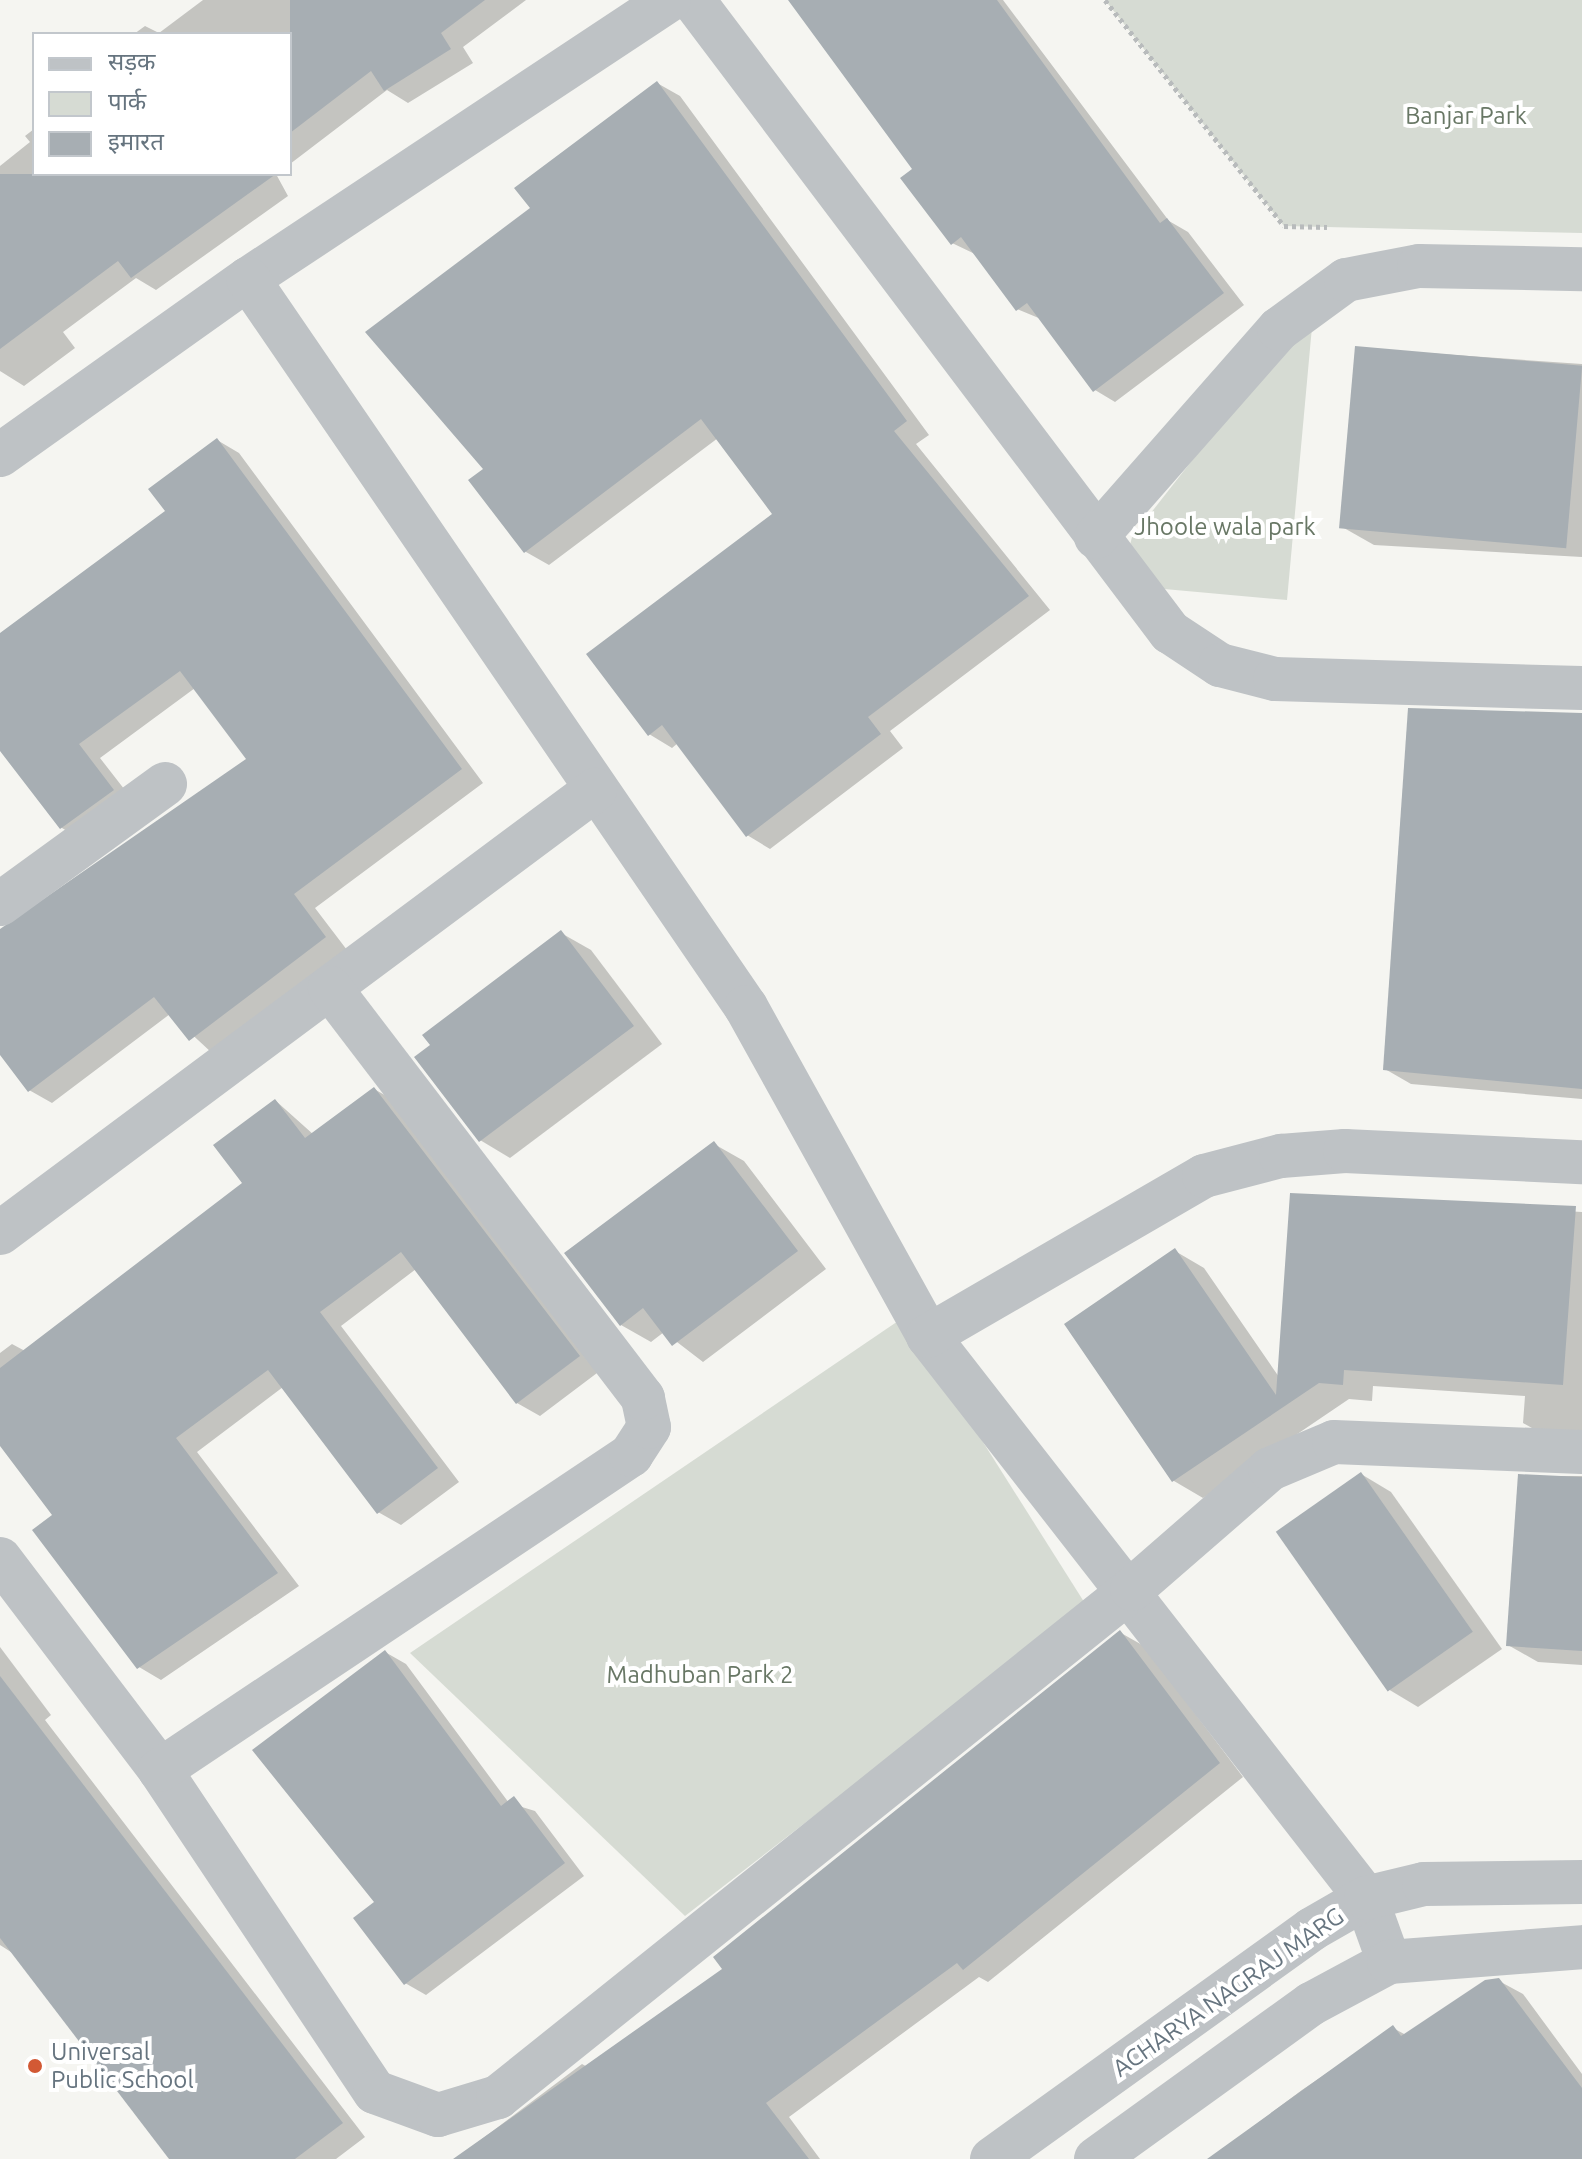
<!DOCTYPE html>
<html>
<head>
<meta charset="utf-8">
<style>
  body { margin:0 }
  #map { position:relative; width:1582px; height:2159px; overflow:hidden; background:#f5f5f1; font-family:Ubuntu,"Noto Sans Devanagari",sans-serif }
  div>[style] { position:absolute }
  .green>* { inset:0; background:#d6dbd3 }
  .shadow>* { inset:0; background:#0003 }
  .building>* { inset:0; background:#a7aeb3; transform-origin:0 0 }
  .path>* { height:5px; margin-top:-2.5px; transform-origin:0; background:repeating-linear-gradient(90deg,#b8bbbc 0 4px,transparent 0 8px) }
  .minor>* { height:44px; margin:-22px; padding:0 22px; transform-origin:22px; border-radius:22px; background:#bec2c5 }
  .dots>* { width:22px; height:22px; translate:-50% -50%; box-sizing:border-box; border:4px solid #fff; border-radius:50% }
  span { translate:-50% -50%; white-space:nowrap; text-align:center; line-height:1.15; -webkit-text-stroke:8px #fff; paint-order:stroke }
  .park-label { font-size:24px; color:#687765 }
  .street-label { font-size:24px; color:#66747f }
  .poi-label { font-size:24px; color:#66747f }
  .left { translate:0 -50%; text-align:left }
  .legend { position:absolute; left:32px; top:32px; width:260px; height:144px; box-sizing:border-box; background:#fff; border:2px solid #c2c7cc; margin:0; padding:10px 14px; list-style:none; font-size:24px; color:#66747f }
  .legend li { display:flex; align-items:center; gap:16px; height:40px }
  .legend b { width:40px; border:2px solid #c2c7cc }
</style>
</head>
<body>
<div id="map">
  <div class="green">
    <i style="clip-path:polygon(1105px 0,1582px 0,1582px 233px,1284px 226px)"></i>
    <i style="clip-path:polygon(1314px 305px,1287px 600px,1120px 585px,1132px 537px)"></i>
    <i style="clip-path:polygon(904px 1317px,1086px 1605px,685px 1916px,410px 1653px)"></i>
  </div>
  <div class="shadow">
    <i style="clip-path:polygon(203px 0,526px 0,463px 47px,473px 63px,408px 103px,387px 90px,290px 164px,290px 34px,134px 34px,145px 26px,159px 33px)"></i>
    <i style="clip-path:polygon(830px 0,1003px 0,1169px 221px,1188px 232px,1244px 305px,1115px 402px,1095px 390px,1041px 319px,1017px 309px,975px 254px,952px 243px)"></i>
    <i style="clip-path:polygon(657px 83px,680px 96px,929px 435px,916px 444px,1050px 610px,890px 731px,903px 748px,770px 849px,747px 835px,678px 743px,672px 748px,649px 734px,775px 514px,718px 438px,549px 565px,526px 552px,486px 469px,532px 209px)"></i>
    <i style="clip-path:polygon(34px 129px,34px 174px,276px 174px,288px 196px,156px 290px,136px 278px,63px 332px,75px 348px,24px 386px,0 371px,0 166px,30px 142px,25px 136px)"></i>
    <i style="clip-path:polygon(1356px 348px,1582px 364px,1582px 557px,1374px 545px,1344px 528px)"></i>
    <i style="clip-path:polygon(217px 440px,239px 453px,483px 783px,315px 908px,347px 950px,212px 1053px,170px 1014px,52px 1103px,29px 1090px,0 1052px,0 933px,249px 759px,195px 688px,100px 758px,135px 803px,84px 841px,62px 828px,0 748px,0 634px,168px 512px)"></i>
    <i style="clip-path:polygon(1582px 716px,1582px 1099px,1411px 1084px,1385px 1069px)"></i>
    <i style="clip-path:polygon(561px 933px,591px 950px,662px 1044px,510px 1158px,480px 1140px)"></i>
    <i style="clip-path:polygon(374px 1089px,397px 1102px,601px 1370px,540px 1416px,517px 1403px,416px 1269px,341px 1326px,459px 1482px,401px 1525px,378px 1512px,283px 1387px,197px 1452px,299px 1586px,161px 1680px,139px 1667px,55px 1516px,0 1443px,0 1353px,12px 1344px,25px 1351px,244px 1183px,276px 1101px,314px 1135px)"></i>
    <i style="clip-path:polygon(714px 1144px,744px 1161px,826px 1269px,703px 1362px,664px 1332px,651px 1342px,621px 1325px)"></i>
    <i style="clip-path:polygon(1292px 1195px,1582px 1212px,1582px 1442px,1553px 1440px,1523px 1423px,1525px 1396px,1373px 1386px,1372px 1401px,1349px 1399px,1203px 1498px,1174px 1481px,1067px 1325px,1175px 1251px,1204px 1268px,1279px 1377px)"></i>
    <i style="clip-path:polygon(1361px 1474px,1391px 1492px,1502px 1649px,1418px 1707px,1388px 1689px)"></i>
    <i style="clip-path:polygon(1520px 1476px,1582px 1476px,1582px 1665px,1538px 1662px,1508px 1645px)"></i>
    <i style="clip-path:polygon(1121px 1633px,1144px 1646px,1243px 1777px,988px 1982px,979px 1977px,789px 2117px,820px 2159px,466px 2159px,462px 2154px,582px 2064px,593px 2070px,725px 1970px)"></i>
    <i style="clip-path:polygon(0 1647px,51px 1715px,45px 1720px,365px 2137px,336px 2159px,172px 2159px,14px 1954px,0 1945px)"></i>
    <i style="clip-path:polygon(385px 1652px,406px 1664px,509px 1803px,535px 1811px,584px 1876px,426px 1995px,405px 1983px,376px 1902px)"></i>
    <i style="clip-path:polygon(1499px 1981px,1523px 1994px,1582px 2074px,1582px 2159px,1242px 2159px,1239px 2137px,1302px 2090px,1393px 2028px,1406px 2035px)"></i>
  </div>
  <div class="building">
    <i style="clip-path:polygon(290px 0,485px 0,441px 33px,451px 49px,384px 91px,371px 71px,290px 133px)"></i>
    <i style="clip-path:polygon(788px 0,997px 0,1160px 223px,1167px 218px,1224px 293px,1093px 392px,1027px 303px,1016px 311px,961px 237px,951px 245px,900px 178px,912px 169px)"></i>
    <i style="clip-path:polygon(657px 81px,907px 421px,894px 431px,1029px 596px,868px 717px,881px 734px,746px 837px,662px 725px,648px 736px,586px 654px,772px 514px,701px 419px,524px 553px,468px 480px,483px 469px,365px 332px,530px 208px,514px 188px)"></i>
    <i style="clip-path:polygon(0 174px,276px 174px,131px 278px,118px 261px,0 349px)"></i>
    <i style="left:1355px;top:346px;width:228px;height:183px;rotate:5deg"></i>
    <i style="clip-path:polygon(217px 438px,462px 769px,294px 894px,326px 937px,189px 1041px,154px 997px,28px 1092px,0 1055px,0 929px,246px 759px,180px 671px,79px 744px,114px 790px,60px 829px,0 751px,0 633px,165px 511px,148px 489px)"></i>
    <i style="clip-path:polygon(1408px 708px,1582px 713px,1582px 1089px,1383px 1070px)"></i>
    <i style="clip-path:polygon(561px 930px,634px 1026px,479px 1142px,414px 1057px,430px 1045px,422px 1035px)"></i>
    <i style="clip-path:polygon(374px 1087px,580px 1356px,516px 1404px,401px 1252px,320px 1312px,438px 1468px,377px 1514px,268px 1370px,176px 1438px,278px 1573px,137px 1669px,32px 1530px,52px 1515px,0 1446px,0 1368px,242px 1183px,213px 1145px,275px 1099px,305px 1138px)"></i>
    <i style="clip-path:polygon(714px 1141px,798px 1251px,672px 1346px,643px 1308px,620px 1326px,564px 1253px)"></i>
    <i style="clip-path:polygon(1290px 1193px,1576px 1206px,1563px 1385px,1344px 1370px,1343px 1385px,1319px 1383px,1172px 1482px,1064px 1324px,1175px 1248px,1276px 1395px)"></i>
    <i style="left:1361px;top:1472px;width:195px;height:104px;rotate:55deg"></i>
    <i style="clip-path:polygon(1518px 1474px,1582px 1477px,1582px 1651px,1506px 1646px)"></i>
    <i style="clip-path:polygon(1120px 1630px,1220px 1763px,963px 1970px,957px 1963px,766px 2103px,809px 2159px,453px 2159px,722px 1969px,713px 1957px)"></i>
    <i style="clip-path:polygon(385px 1650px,501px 1806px,514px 1796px,565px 1863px,404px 1985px,353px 1918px,374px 1902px,252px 1750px)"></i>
    <i style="clip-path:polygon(0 1676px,343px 2123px,295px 2159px,169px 2159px,0 1938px)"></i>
    <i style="clip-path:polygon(1499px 1978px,1582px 2088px,1582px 2159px,1207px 2159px,1393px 2025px,1401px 2036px,1485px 1980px)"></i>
  </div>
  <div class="path">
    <i style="left:1105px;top:0;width:288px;rotate:51.6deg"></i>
    <i style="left:1284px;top:226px;width:43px;rotate:1.3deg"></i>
  </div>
  <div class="minor">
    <i style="left:693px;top:0;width:792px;rotate:52.96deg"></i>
    <i style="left:1170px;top:632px;width:60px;rotate:33.4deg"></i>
    <i style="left:1220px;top:665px;width:57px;rotate:14.3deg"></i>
    <i style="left:1275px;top:679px;width:307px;rotate:1.7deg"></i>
    <i style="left:248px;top:279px;width:505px;rotate:-33.53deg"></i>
    <i style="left:0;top:455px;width:304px;rotate:-35.4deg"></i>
    <i style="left:248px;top:279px;width:882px;rotate:55.63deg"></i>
    <i style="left:746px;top:1007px;width:376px;rotate:61deg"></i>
    <i style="left:928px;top:1336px;width:713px;rotate:52.07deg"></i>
    <i style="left:1366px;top:1898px;width:68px;rotate:70.2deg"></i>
    <i style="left:1096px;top:537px;width:277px;rotate:-48.7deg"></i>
    <i style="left:1279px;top:329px;width:83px;rotate:-36.2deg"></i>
    <i style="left:1346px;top:280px;width:74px;rotate:-10.9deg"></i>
    <i style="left:1419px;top:266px;width:163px;rotate:1.1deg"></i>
    <i style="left:0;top:904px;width:204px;rotate:-36deg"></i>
    <i style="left:0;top:1233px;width:742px;rotate:-36.67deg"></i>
    <i style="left:928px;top:1336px;width:319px;rotate:-30.1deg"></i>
    <i style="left:1204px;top:1176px;width:80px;rotate:-14.6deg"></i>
    <i style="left:1281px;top:1156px;width:64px;rotate:-4.5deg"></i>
    <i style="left:1345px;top:1151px;width:237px;rotate:2.7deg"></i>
    <i style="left:0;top:1559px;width:265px;rotate:52.8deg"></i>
    <i style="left:160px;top:1770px;width:387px;rotate:56.3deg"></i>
    <i style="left:375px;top:2092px;width:67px;rotate:20.1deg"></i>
    <i style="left:438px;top:2115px;width:63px;rotate:-16.7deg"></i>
    <i style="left:498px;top:2097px;width:812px;rotate:-38.7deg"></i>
    <i style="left:1132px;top:1589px;width:183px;rotate:-41deg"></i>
    <i style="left:1270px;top:1469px;width:69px;rotate:-22.9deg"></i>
    <i style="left:1334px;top:1442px;width:248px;rotate:2.3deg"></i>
    <i style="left:160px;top:1770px;width:567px;rotate:-33.77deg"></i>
    <i style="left:631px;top:1455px;width:33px;rotate:-57deg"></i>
    <i style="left:649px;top:1427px;width:30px;rotate:-102deg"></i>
    <i style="left:643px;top:1398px;width:516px;rotate:-127.36deg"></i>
    <i style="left:992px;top:2159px;width:394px;rotate:-35.7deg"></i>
    <i style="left:1312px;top:1929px;width:62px;rotate:-29.9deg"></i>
    <i style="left:1366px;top:1898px;width:60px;rotate:-13.6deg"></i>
    <i style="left:1424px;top:1884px;width:158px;rotate:-0.7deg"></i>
    <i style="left:1096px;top:2159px;width:265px;rotate:-35.8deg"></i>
    <i style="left:1311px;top:2004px;width:89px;rotate:-28.3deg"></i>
    <i style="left:1389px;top:1962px;width:194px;rotate:-4.4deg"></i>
  </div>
  <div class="dots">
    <i style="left:35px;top:2066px;background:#d25934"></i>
  </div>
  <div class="park-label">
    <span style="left:1466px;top:116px">Banjar Park</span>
    <span style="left:1225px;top:527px">Jhoole wala park</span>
    <span style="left:700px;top:1675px">Madhuban Park 2</span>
  </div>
  <div class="street-label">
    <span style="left:1228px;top:1992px;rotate:-35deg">ACHARYA NAGRAJ MARG</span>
  </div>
  <div class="poi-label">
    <span class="left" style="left:51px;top:2066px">Universal<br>Public School</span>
  </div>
  <ul class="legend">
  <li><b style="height:10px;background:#bec2c5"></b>सड़क</li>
  <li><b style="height:22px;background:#d6dbd3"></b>पार्क</li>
  <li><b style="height:22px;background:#a7aeb3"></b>इमारत</li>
  </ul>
</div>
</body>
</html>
